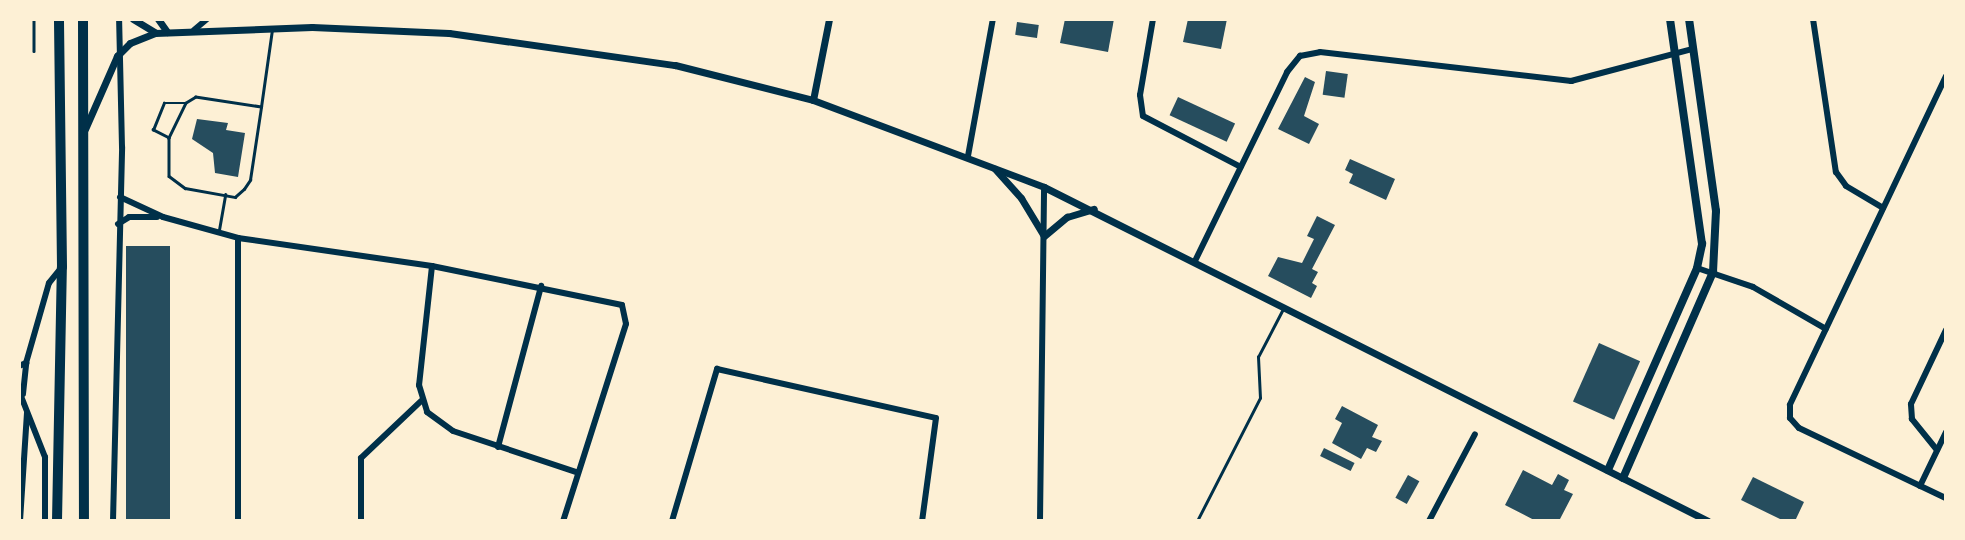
<!DOCTYPE html>
<html>
<head>
<meta charset="utf-8">
<style>
  body { margin:0 }
  #map { position:relative; width:1965px; height:540px; overflow:hidden; background:#fdf0d5; font-family:Poppins,sans-serif }
  div>[style] { position:absolute }
  .building>* { inset:0; background:#264d5e; transform-origin:0 0 }
  .service>* { height:2.5px; margin:-1.25px; padding:0 1.25px; transform-origin:1.25px; border-radius:1.25px; background:#003049 }
  .minor>* { height:6px; margin:-3px; padding:0 3px; transform-origin:3px; border-radius:3px; background:#003049 }
  .tertiary>* { height:7px; margin:-3.5px; padding:0 3.5px; transform-origin:3.5px; border-radius:3.5px; background:#003049 }
  .secondary>* { height:8px; margin:-4px; padding:0 4px; transform-origin:4px; border-radius:4px; background:#003049 }
  .trunk>* { height:10px; margin:-5px; padding:0 5px; transform-origin:5px; border-radius:5px; background:#003049 }
  span { translate:-50% -50%; white-space:nowrap; text-align:center; line-height:1.15; -webkit-text-stroke:5px #fdf0d5; paint-order:stroke }
  .frame { position:absolute; inset:0; border:21px solid #fdf0d5; pointer-events:none }
</style>
</head>
<body>
<div id="map">
  <div class="building">
    <i style="clip-path:polygon(1065px 19px,1114px 19px,1108px 52px,1060px 43px)"></i>
    <i style="clip-path:polygon(1188px 19px,1227px 19px,1221px 49px,1183px 42px)"></i>
    <i style="left:1017px;top:22px;width:22px;height:13px;rotate:8deg"></i>
    <i style="left:1326px;top:71px;width:22px;height:24px;rotate:8deg"></i>
    <i style="clip-path:polygon(1305px 77px,1315px 82px,1304px 116px,1319px 124px,1309px 144px,1278px 129px)"></i>
    <i style="left:1178px;top:97px;width:63px;height:20px;rotate:25deg"></i>
    <i style="clip-path:polygon(197px 119px,228px 123px,226px 130px,245px 133px,238px 177px,215px 173px,213px 153px,192px 139px)"></i>
    <i style="clip-path:polygon(1350px 159px,1395px 179px,1386px 200px,1349px 183px,1353px 174px,1345px 170px)"></i>
    <i style="clip-path:polygon(1317px 216px,1335px 225px,1312px 269px,1318px 272px,1312px 283px,1317px 286px,1311px 298px,1268px 276px,1278px 257px,1302px 263px,1314px 239px,1307px 236px)"></i>
    <i style="left:126px;top:246px;width:44px;height:275px"></i>
    <i style="left:1599px;top:343px;width:45px;height:64px;rotate:24deg"></i>
    <i style="clip-path:polygon(1342px 406px,1378px 425px,1372px 437px,1382px 441px,1376px 452px,1367px 448px,1361px 459px,1332px 443px,1342px 423px,1335px 419px)"></i>
    <i style="left:1324px;top:448px;width:34px;height:9px;rotate:26deg"></i>
    <i style="clip-path:polygon(1523px 470px,1552px 485px,1558px 474px,1569px 480px,1564px 490px,1573px 494px,1560px 519px,1564px 521px,1536px 521px,1505px 505px)"></i>
    <i style="left:1408px;top:475px;width:13px;height:26px;rotate:29deg"></i>
    <i style="clip-path:polygon(1753px 477px,1804px 502px,1795px 521px,1784px 521px,1741px 500px)"></i>
  </div>
  <div class="service">
    <i style="left:34px;top:19px;width:32px;rotate:90deg"></i>
    <i style="left:261px;top:107px;width:66px;rotate:-171.3deg"></i>
    <i style="left:196px;top:97px;width:12px;rotate:149deg"></i>
    <i style="left:186px;top:103px;width:39px;rotate:116deg"></i>
    <i style="left:169px;top:138px;width:38px;rotate:90deg"></i>
    <i style="left:169px;top:176px;width:20px;rotate:37deg"></i>
    <i style="left:185px;top:188px;width:51px;rotate:10.2deg"></i>
    <i style="left:235px;top:197px;width:12px;rotate:-42deg"></i>
    <i style="left:244px;top:189px;width:11px;rotate:-56deg"></i>
    <i style="left:250px;top:180px;width:74px;rotate:-81.4deg"></i>
    <i style="left:261px;top:107px;width:78px;rotate:-81.9deg"></i>
    <i style="left:169px;top:138px;width:18px;rotate:-153deg"></i>
    <i style="left:153px;top:130px;width:29px;rotate:-68deg"></i>
    <i style="left:164px;top:103px;width:22px"></i>
    <i style="left:219px;top:230px;width:36px;rotate:-80deg"></i>
    <i style="left:1197px;top:521px;width:138px;rotate:-62.9deg"></i>
    <i style="left:1260px;top:398px;width:41px;rotate:-92.8deg"></i>
    <i style="left:1258px;top:357px;width:54px;rotate:-62.5deg"></i>
  </div>
  <div class="minor">
    <i style="left:1153px;top:19px;width:77px;rotate:99.7deg"></i>
    <i style="left:1140px;top:95px;width:21px;rotate:82deg"></i>
    <i style="left:1143px;top:116px;width:110px;rotate:27.5deg"></i>
    <i style="left:1813px;top:19px;width:155px;rotate:81.5deg"></i>
    <i style="left:1836px;top:172px;width:17px;rotate:54deg"></i>
    <i style="left:1846px;top:186px;width:43px;rotate:30.7deg"></i>
    <i style="left:194px;top:30px;width:17px;rotate:-40deg"></i>
    <i style="left:1946px;top:76px;width:364px;rotate:115.4deg"></i>
    <i style="left:1790px;top:405px;width:13px;rotate:90deg"></i>
    <i style="left:1790px;top:418px;width:13px;rotate:48deg"></i>
    <i style="left:1799px;top:428px;width:163px;rotate:25.5deg"></i>
    <i style="left:968px;top:156px;width:139px;rotate:-79.7deg"></i>
    <i style="left:120px;top:197px;width:47px;rotate:24.9deg"></i>
    <i style="left:163px;top:217px;width:78px;rotate:15.6deg"></i>
    <i style="left:238px;top:238px;width:196px;rotate:8.2deg"></i>
    <i style="left:432px;top:266px;width:194px;rotate:11.6deg"></i>
    <i style="left:622px;top:305px;width:19px;rotate:78deg"></i>
    <i style="left:626px;top:324px;width:207px;rotate:107.7deg"></i>
    <i style="left:118px;top:224px;width:13px;rotate:-32deg"></i>
    <i style="left:129px;top:217px;width:28px"></i>
    <i style="left:238px;top:238px;width:283px;rotate:90deg"></i>
    <i style="left:1195px;top:261px;width:210px;rotate:-64deg"></i>
    <i style="left:1287px;top:72px;width:21px;rotate:-51deg"></i>
    <i style="left:1300px;top:56px;width:20px;rotate:-11deg"></i>
    <i style="left:1320px;top:52px;width:253px;rotate:6.6deg"></i>
    <i style="left:1571px;top:81px;width:125px;rotate:-14.8deg"></i>
    <i style="left:432px;top:266px;width:120px;rotate:96.2deg"></i>
    <i style="left:419px;top:385px;width:28px;rotate:73deg"></i>
    <i style="left:427px;top:412px;width:32px;rotate:36deg"></i>
    <i style="left:453px;top:431px;width:130px;rotate:18.4deg"></i>
    <i style="left:1697px;top:268px;width:59px;rotate:18.7deg"></i>
    <i style="left:1753px;top:287px;width:84px;rotate:29.9deg"></i>
    <i style="left:19px;top:366px;width:8px;rotate:-23deg"></i>
    <i style="left:26px;top:363px;width:83px;rotate:-74deg"></i>
    <i style="left:49px;top:283px;width:19px;rotate:-51deg"></i>
    <i style="left:19px;top:391px;width:71px;rotate:68.5deg"></i>
    <i style="left:45px;top:457px;width:64px;rotate:90deg"></i>
    <i style="left:23px;top:394px;width:31px;rotate:-84deg"></i>
    <i style="left:498px;top:447px;width:167px;rotate:-75deg"></i>
    <i style="left:1937px;top:450px;width:40px;rotate:-129deg"></i>
    <i style="left:1912px;top:419px;width:15px;rotate:-94deg"></i>
    <i style="left:1911px;top:404px;width:82px;rotate:-64.7deg"></i>
    <i style="left:1920px;top:486px;width:60px;rotate:-64.3deg"></i>
    <i style="left:20px;top:521px;width:108px;rotate:-86.3deg"></i>
    <i style="left:113px;top:521px;width:374px;rotate:-88.6deg"></i>
    <i style="left:122px;top:147px;width:128px;rotate:-91.3deg"></i>
    <i style="left:361px;top:521px;width:63px;rotate:-90deg"></i>
    <i style="left:361px;top:458px;width:83px;rotate:-43.5deg"></i>
    <i style="left:672px;top:521px;width:159px;rotate:-73.5deg"></i>
    <i style="left:717px;top:369px;width:224px;rotate:12.6deg"></i>
    <i style="left:936px;top:418px;width:104px;rotate:97.7deg"></i>
    <i style="left:1040px;top:521px;width:334px;rotate:-89.3deg"></i>
    <i style="left:1429px;top:521px;width:98px;rotate:-62.1deg"></i>
  </div>
  <div class="tertiary">
    <i style="left:133px;top:19px;width:26px;rotate:31deg"></i>
    <i style="left:158px;top:19px;width:16px;rotate:55deg"></i>
    <i style="left:813px;top:100px;width:83px;rotate:-78.8deg"></i>
    <i style="left:85px;top:129px;width:80px;rotate:-66.3deg"></i>
    <i style="left:117px;top:56px;width:18px;rotate:-45deg"></i>
    <i style="left:130px;top:43px;width:27px;rotate:-22deg"></i>
    <i style="left:155px;top:33px;width:157px;rotate:-2.2deg"></i>
    <i style="left:312px;top:27px;width:137px;rotate:2.5deg"></i>
    <i style="left:449px;top:33px;width:228px;rotate:8.1deg"></i>
    <i style="left:675px;top:65px;width:142px;rotate:14.2deg"></i>
    <i style="left:813px;top:100px;width:247px;rotate:20.6deg"></i>
    <i style="left:1044px;top:187px;width:743px;rotate:26.7deg"></i>
    <i style="left:995px;top:169px;width:39px;rotate:48deg"></i>
    <i style="left:1021px;top:198px;width:44px;rotate:58.8deg"></i>
    <i style="left:1044px;top:236px;width:30px;rotate:-40deg"></i>
    <i style="left:1067px;top:217px;width:28px;rotate:-17deg"></i>
  </div>
  <div class="secondary">
    <i style="left:1608px;top:470px;width:221px;rotate:-66.2deg"></i>
    <i style="left:1697px;top:268px;width:25px;rotate:-78deg"></i>
    <i style="left:1702px;top:244px;width:227px;rotate:-98.1deg"></i>
    <i style="left:1623px;top:478px;width:225px;rotate:-66.4deg"></i>
    <i style="left:1713px;top:272px;width:61px;rotate:-87.2deg"></i>
    <i style="left:1716px;top:211px;width:194px;rotate:-98deg"></i>
  </div>
  <div class="trunk">
    <i style="left:83px;top:19px;width:502px;rotate:89.89deg"></i>
    <i style="left:57px;top:521px;width:254px;rotate:-88.9deg"></i>
    <i style="left:62px;top:267px;width:248px;rotate:-90.7deg"></i>
  </div>
  <div class="frame"></div>
</div>
</body>
</html>
